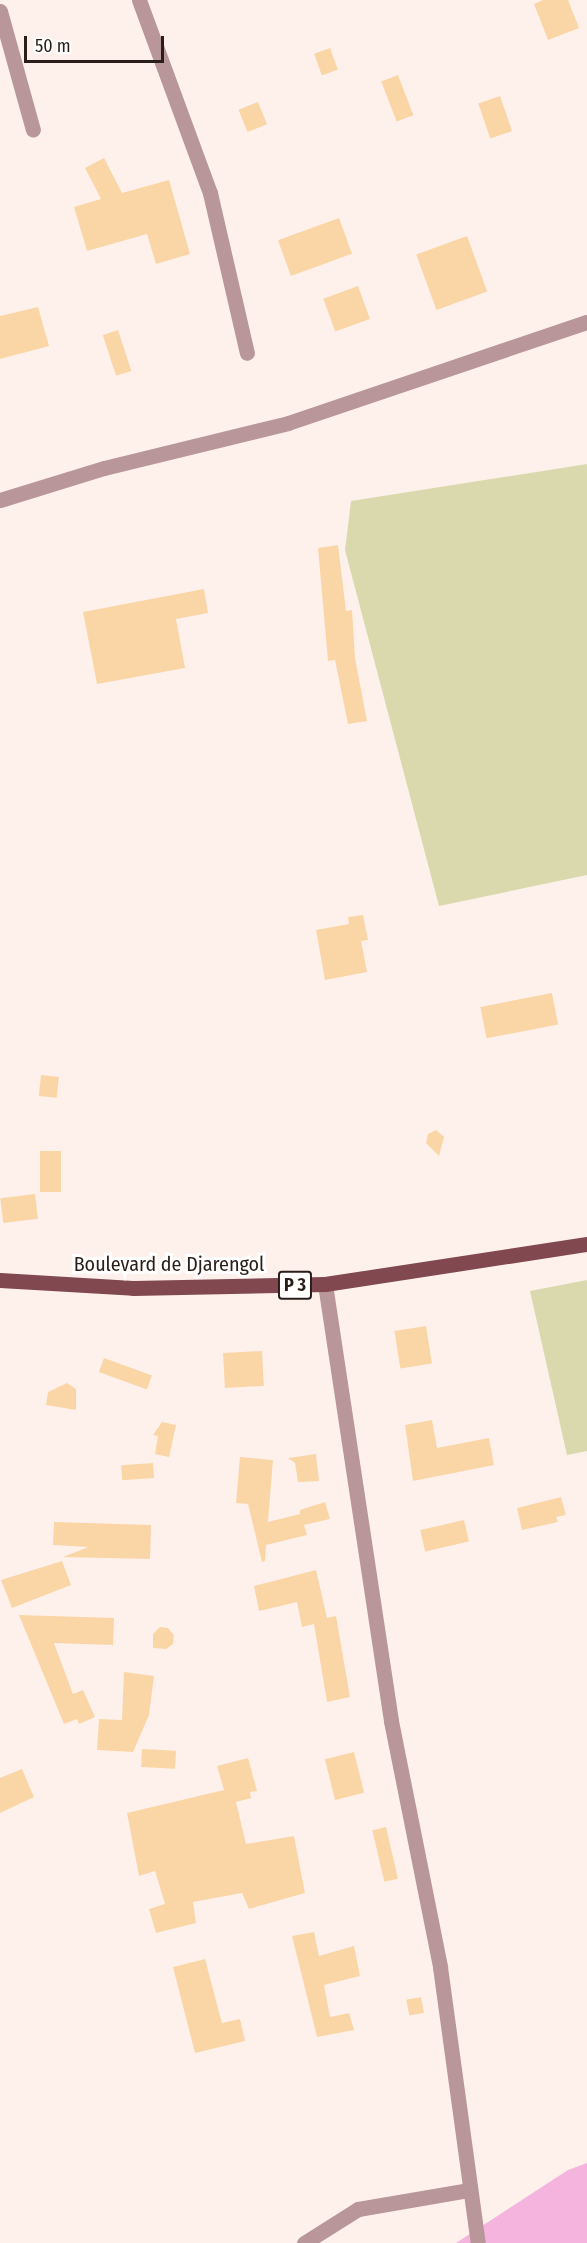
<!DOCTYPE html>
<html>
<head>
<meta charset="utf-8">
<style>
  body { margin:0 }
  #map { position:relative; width:587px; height:2243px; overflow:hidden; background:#fef1ec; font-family:"Fira Sans Condensed",sans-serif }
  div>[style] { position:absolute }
  .green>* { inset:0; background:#dad9ae }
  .water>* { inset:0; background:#f5b4de }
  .building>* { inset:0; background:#fad6a7; transform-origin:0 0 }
  .street>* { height:15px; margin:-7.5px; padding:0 7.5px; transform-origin:7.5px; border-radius:7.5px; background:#b89699 }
  .primary>* { height:15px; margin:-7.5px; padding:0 7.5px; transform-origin:7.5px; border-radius:7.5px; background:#814850 }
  span { translate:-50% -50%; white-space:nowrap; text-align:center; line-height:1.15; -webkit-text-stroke:6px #fff; paint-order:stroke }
  .shield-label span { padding:2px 4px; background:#fff; border:2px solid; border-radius:4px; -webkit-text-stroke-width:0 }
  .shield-label { font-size:18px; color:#2a1e1a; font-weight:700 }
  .street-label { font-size:20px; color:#2a1e1a }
  .scale { position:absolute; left:24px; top:36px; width:140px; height:27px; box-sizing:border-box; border:3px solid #2a1e1a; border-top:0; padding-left:8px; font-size:18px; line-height:21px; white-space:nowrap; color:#2a1e1a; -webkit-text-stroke:4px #fff; paint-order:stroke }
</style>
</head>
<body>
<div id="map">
  <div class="green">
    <i style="clip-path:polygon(587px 464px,587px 875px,439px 906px,345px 550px,351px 501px)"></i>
    <i style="clip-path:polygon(587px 1280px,587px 1451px,567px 1455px,530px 1291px)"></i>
  </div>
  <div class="water">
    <i style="clip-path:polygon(587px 2163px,587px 2243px,456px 2243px,568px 2170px)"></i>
  </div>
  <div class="building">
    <i style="clip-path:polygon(543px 0,568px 0,579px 28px,548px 40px,534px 4px)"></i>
    <i style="left:330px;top:48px;width:23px;height:17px;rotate:70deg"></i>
    <i style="left:398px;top:75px;width:43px;height:18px;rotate:69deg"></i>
    <i style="left:500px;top:96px;width:37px;height:23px;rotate:71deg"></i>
    <i style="left:258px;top:102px;width:24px;height:21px;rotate:68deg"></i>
    <i style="clip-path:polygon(104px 158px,122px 193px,169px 180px,190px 254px,156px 264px,147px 234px,87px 251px,74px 207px,101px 199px,85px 168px)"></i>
    <i style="left:339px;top:218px;width:38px;height:65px;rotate:70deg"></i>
    <i style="left:467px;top:236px;width:59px;height:54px;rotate:70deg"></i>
    <i style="left:358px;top:286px;width:35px;height:37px;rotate:70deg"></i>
    <i style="clip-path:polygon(38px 307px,49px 346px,0 359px,0 316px)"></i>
    <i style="left:118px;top:330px;width:43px;height:16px;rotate:72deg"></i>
    <i style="clip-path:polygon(338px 545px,346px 611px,352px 610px,355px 658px,367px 721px,348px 724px,335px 660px,328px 661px,318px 548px)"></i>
    <i style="clip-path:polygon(204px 589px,208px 613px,176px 619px,185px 668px,97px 684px,83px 612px)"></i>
    <i style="clip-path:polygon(363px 915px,368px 940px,361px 941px,367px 972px,325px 980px,316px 930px,349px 924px,348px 917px)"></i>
    <i style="left:552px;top:993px;width:32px;height:73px;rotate:79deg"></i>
    <i style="left:41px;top:1075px;width:18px;height:21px;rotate:6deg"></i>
    <i style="clip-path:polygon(436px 1130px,444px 1137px,439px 1156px,426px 1143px,428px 1134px)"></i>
    <i style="left:40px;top:1151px;width:21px;height:41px"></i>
    <i style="left:35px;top:1194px;width:25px;height:35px;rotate:83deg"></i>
    <i style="left:426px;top:1326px;width:38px;height:32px;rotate:81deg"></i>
    <i style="left:262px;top:1351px;width:35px;height:39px;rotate:87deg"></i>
    <i style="left:104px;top:1358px;width:51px;height:15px;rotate:20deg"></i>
    <i style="clip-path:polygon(67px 1383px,76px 1389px,76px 1410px,46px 1405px,48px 1392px)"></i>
    <i style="clip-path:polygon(432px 1420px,437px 1448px,489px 1438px,494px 1465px,413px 1481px,405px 1425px)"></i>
    <i style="clip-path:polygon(162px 1422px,176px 1425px,169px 1457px,155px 1454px,158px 1436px,153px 1435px)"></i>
    <i style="clip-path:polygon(316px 1454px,319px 1481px,298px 1482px,295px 1463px,288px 1458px)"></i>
    <i style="clip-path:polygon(240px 1457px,273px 1460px,268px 1522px,300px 1514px,300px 1510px,325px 1502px,330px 1519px,304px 1525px,307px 1535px,266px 1545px,265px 1561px,262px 1562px,248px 1504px,236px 1503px)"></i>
    <i style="left:153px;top:1463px;width:15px;height:32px;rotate:86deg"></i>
    <i style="clip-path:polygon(561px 1497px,566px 1515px,556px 1517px,558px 1522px,522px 1530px,517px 1508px)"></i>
    <i style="left:464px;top:1520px;width:22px;height:45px;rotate:77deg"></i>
    <i style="clip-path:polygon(54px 1522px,151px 1525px,150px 1559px,63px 1557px,88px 1547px,53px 1545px)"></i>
    <i style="clip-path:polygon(62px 1561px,71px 1585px,12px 1608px,1px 1580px)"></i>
    <i style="clip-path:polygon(316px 1570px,327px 1618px,336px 1616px,350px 1697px,327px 1702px,314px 1624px,302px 1627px,297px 1602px,259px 1611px,254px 1586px)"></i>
    <i style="clip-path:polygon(19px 1615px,114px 1618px,113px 1645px,54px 1643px,73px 1694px,83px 1690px,95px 1717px,79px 1724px,77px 1719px,64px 1724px)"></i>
    <i style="clip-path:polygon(160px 1627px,168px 1628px,174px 1635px,173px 1644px,166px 1649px,153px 1648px,153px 1634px)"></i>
    <i style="clip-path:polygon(124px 1672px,154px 1676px,149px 1715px,133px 1752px,97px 1750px,99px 1719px,122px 1720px)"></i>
    <i style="left:142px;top:1749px;width:34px;height:18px;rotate:3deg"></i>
    <i style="left:354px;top:1752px;width:42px;height:30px;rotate:76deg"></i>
    <i style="clip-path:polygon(248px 1758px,257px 1791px,250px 1792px,251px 1798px,236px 1802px,246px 1844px,294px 1836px,305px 1893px,249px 1909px,242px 1893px,193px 1902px,196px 1923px,156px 1933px,149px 1909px,165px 1904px,155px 1871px,139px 1876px,127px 1813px,224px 1790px,217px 1766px)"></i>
    <i style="clip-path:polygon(22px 1769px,34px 1797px,0 1813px,0 1778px)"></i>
    <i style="left:386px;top:1827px;width:53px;height:14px;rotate:77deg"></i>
    <i style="clip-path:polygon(314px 1932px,319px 1956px,354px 1946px,360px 1976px,324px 1985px,330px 2017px,349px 2013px,354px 2030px,317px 2037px,292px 1936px)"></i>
    <i style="clip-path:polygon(205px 1959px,222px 2023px,240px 2019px,245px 2041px,195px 2053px,173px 1967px)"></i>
    <i style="left:421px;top:1997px;width:16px;height:15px;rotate:79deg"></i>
  </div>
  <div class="street">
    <i style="left:139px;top:0;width:206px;rotate:69.8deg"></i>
    <i style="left:210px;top:193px;width:164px;rotate:77deg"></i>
    <i style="left:0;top:11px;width:123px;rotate:74.5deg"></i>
    <i style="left:0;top:500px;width:109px;rotate:-17.1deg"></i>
    <i style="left:104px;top:468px;width:189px;rotate:-13.7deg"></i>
    <i style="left:288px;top:423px;width:316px;rotate:-18.7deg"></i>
    <i style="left:325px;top:1284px;width:442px;rotate:81.4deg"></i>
    <i style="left:391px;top:1721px;width:251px;rotate:78.7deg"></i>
    <i style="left:440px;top:1967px;width:279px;rotate:82.2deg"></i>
    <i style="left:304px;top:2243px;width:64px;rotate:-32.2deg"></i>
    <i style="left:358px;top:2209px;width:113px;rotate:-9.7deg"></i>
  </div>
  <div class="primary">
    <i style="left:0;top:1280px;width:133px;rotate:3.4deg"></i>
    <i style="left:133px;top:1288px;width:192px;rotate:-1.2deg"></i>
    <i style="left:325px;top:1284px;width:265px;rotate:-8.7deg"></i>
  </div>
  <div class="shield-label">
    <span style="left:295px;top:1285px">P 3</span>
  </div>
  <div class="street-label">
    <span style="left:169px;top:1264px">Boulevard de Djarengol</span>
  </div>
  <div class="scale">50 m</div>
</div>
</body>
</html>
